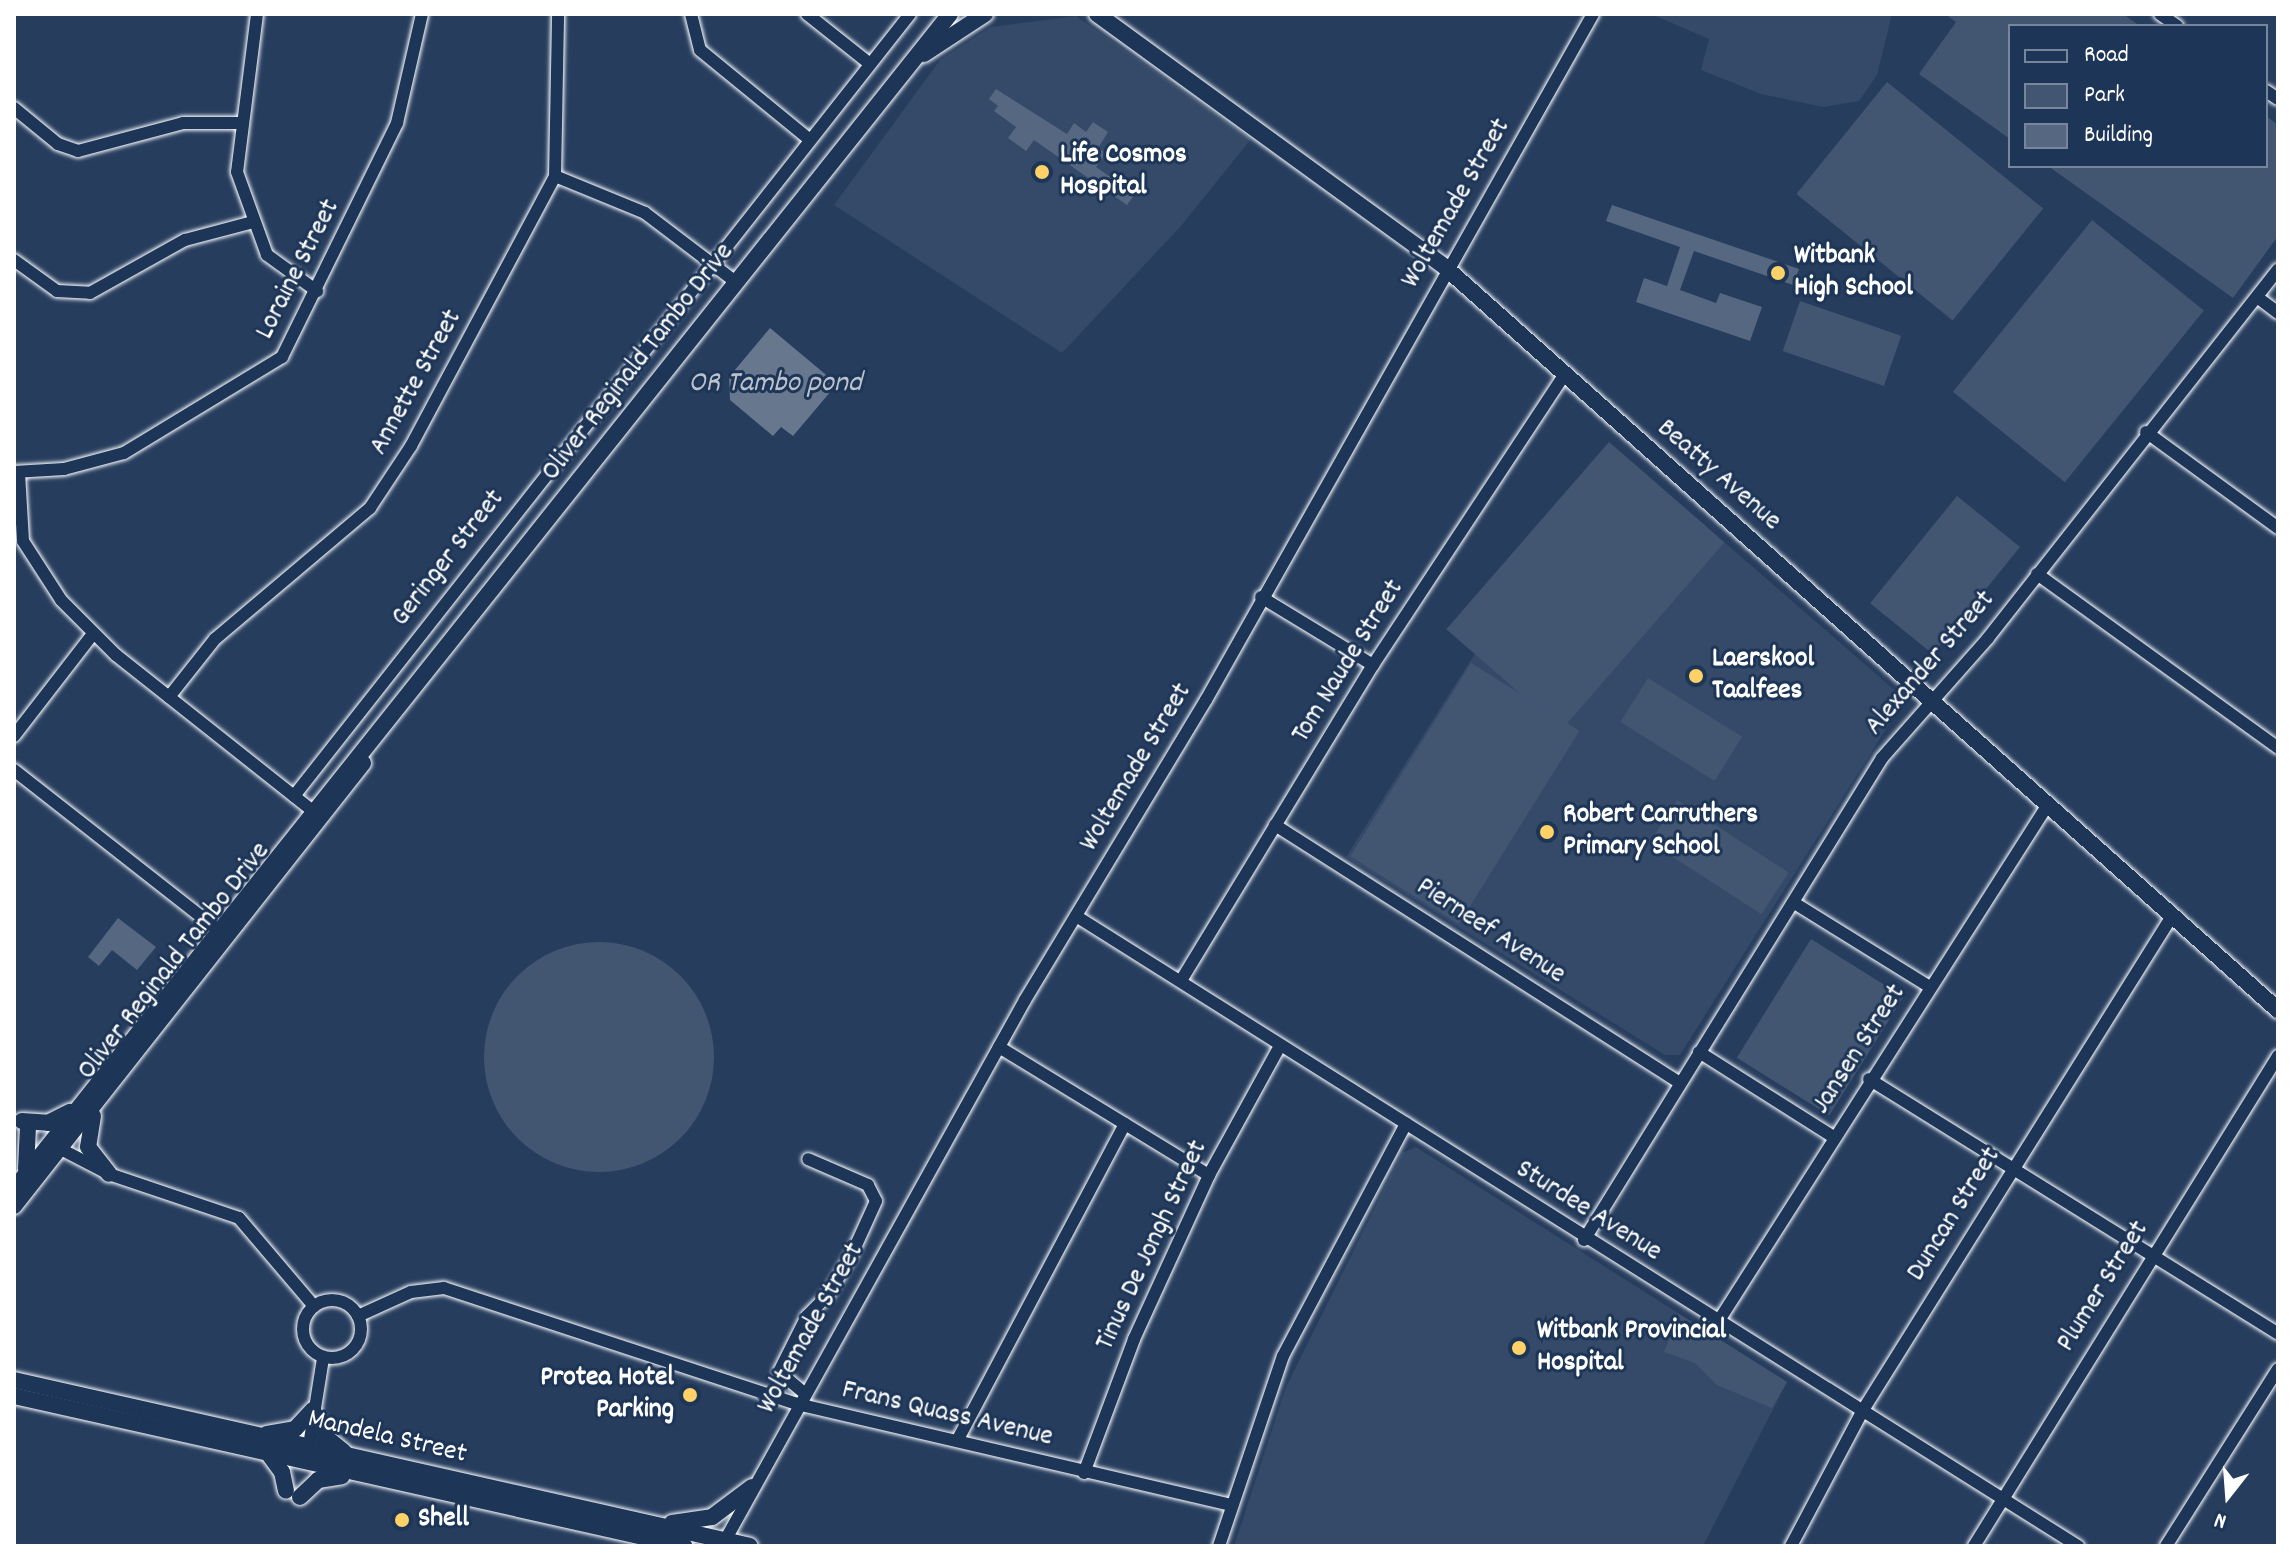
<!DOCTYPE html>
<html>
<head>
<meta charset="utf-8">
<style>
  body { margin:0 }
  #map { position:relative; width:2292px; height:1560px; overflow:hidden; background:#263d5e; font-family:Dekko,sans-serif }
  div>[style] { position:absolute }
  .built>* { inset:0; background:#344a68 }
  .green>* { inset:0; background:#425672; transform-origin:0 0 }
  .round { border-radius:50% }
  .water>* { inset:0; background:#67788e }
  .building>* { inset:0; background:#556781 }
  .roads { filter:drop-shadow(0 0 2px #fff) drop-shadow(0 0 2px #fff) }
  .street>* { height:12px; margin:-6px; padding:0 6px; transform-origin:6px; border-radius:6px; background:#1d3557 }
  .street>.ring { margin:-6px; padding:0; box-sizing:content-box; background:none; border:12px solid #1d3557; border-radius:50% }
  .secondary>* { height:16px; margin:-8px; padding:0 8px; transform-origin:8px; border-radius:8px; background:#1d3557 }
  .dots>* { width:22px; height:22px; translate:-50% -50%; box-sizing:border-box; border:4px solid #1d3557; border-radius:50% }
  span { translate:-50% -50%; white-space:nowrap; text-align:center; line-height:1.15; -webkit-text-stroke:6px #1d3557; paint-order:stroke }
  .poi-label { font-size:28px; color:#fff; font-weight:700 }
  .left { translate:0 -50%; text-align:left }
  .right { translate:-100% -50%; text-align:right }
  .street-label { font-size:28px; color:#fff }
  .water-label { font-size:30px; color:#bbc2cc; font-style:italic }
  .frame { position:absolute; inset:0; border:16px solid #fff; pointer-events:none }
  .legend { position:absolute; left:2008px; top:24px; width:260px; height:144px; box-sizing:border-box; background:#1d3557; border:2px solid #77869a; margin:0; padding:10px 14px; list-style:none; font-size:24px; color:#fff }
  .legend li { display:flex; align-items:center; gap:16px; height:40px }
  .legend b { width:40px; border:2px solid #77869a }
  .north { position:absolute; left:2188px; top:1456px; width:80px; height:80px; -webkit-text-stroke:6px #1d3557; paint-order:stroke; rotate:197deg; font-size:22px; font-weight:700; line-height:32px; text-align:center; color:#fff }
  .north::after { content:''; display:block; margin:auto; width:28px; height:36px; background:#fff; clip-path:polygon(50% 0,100% 100%,50% 72%,0 100%) }
</style>
</head>
<body>
<div id="map">
  <div class="built">
    <i style="clip-path:polygon(1651px 14px,1892px 14px,1877px 75px,1859px 101px,1823px 107px,1761px 94px,1701px 70px,1709px 39px)"></i>
    <i style="clip-path:polygon(1076px 16px,1251px 139px,1181px 226px,1062px 353px,834px 205px,940px 60px,991px 27px)"></i>
    <i style="clip-path:polygon(1609px 442px,1905px 699px,1680px 1055px,1665px 1055px,1346px 857px)"></i>
    <i style="clip-path:polygon(1416px 1147px,1787px 1382px,1703px 1546px,1234px 1546px,1286px 1387px,1402px 1153px)"></i>
  </div>
  <div class="green">
    <i style="clip-path:polygon(1945px 14px,2123px 14px,2140px 26px,2010px 26px,2010px 139px,1919px 74px,1956px 22px)"></i>
    <i style="left:1887px;top:82px;width:201px;height:144px;rotate:39deg"></i>
    <i style="clip-path:polygon(2266px 116px,2278px 125px,2278px 236px,2233px 298px,2048px 166px,2266px 166px)"></i>
    <i style="left:2092px;top:220px;width:144px;height:221px;rotate:39deg"></i>
    <i style="left:1800px;top:301px;width:107px;height:53px;rotate:19deg"></i>
    <i style="left:1609px;top:442px;width:153px;height:248px;rotate:41deg"></i>
    <i style="left:1957px;top:496px;width:81px;height:138px;rotate:39deg"></i>
    <i style="left:1471px;top:663px;width:128px;height:228px;rotate:32deg"></i>
    <i style="left:1648px;top:678px;width:111px;height:52px;rotate:32deg"></i>
    <i style="left:1677px;top:800px;width:133px;height:50px;rotate:33deg"></i>
    <i style="left:1811px;top:939px;width:109px;height:140px;rotate:32deg"></i>
    <i class="round" style="left:484px;top:942px;width:230px;height:230px"></i>
    <i style="clip-path:polygon(1679px 1314px,1787px 1382px,1772px 1408px,1717px 1385px,1695px 1363px,1664px 1352px)"></i>
  </div>
  <div class="water">
    <i style="clip-path:polygon(770px 328px,837px 384px,793px 436px,781px 427px,773px 436px,730px 400px,729px 377px)"></i>
  </div>
  <div class="building">
    <i style="clip-path:polygon(996px 89px,1067px 134px,1074px 123px,1086px 132px,1093px 122px,1108px 132px,1098px 148px,1106px 153px,1096px 167px,1135px 194px,1127px 205px,1034px 140px,1026px 151px,1008px 138px,1016px 127px,994px 111px,998px 106px,989px 99px)"></i>
    <i style="clip-path:polygon(1612px 205px,1799px 269px,1793px 285px,1694px 251px,1680px 290px,1716px 303px,1720px 293px,1762px 307px,1750px 341px,1636px 302px,1644px 278px,1667px 286px,1680px 247px,1606px 221px)"></i>
    <i style="clip-path:polygon(118px 918px,156px 947px,137px 970px,112px 950px,99px 966px,88px 957px)"></i>
  </div>
  <div class="roads">
    <div class="street">
      <i style="left:257px;top:14px;width:159px;rotate:97.2deg"></i>
      <i style="left:237px;top:172px;width:88px;rotate:70.1deg"></i>
      <i style="left:267px;top:255px;width:62px;rotate:35.8deg"></i>
      <i style="left:691px;top:14px;width:37px;rotate:76deg"></i>
      <i style="left:700px;top:50px;width:142px;rotate:39.3deg"></i>
      <i style="left:807px;top:14px;width:80px;rotate:38.4deg"></i>
      <i style="left:2160px;top:14px;width:21px;rotate:35deg"></i>
      <i style="left:2266px;top:91px;width:14px;rotate:34deg"></i>
      <i style="left:14px;top:108px;width:57px;rotate:39.3deg"></i>
      <i style="left:58px;top:144px;width:21px;rotate:19deg"></i>
      <i style="left:78px;top:151px;width:109px;rotate:-14.9deg"></i>
      <i style="left:183px;top:123px;width:57px"></i>
      <i style="left:555px;top:176px;width:97px;rotate:22.3deg"></i>
      <i style="left:645px;top:213px;width:114px;rotate:37.2deg"></i>
      <i style="left:14px;top:260px;width:53px;rotate:35.8deg"></i>
      <i style="left:57px;top:291px;width:33px;rotate:3deg"></i>
      <i style="left:90px;top:293px;width:109px;rotate:-29.2deg"></i>
      <i style="left:185px;top:240px;width:70px;rotate:-14.8deg"></i>
      <i style="left:2257px;top:297px;width:26px;rotate:37deg"></i>
      <i style="left:2146px;top:432px;width:163px;rotate:36deg"></i>
      <i style="left:14px;top:472px;width:50px;rotate:-3.4deg"></i>
      <i style="left:64px;top:469px;width:62px;rotate:-14.9deg"></i>
      <i style="left:124px;top:453px;width:185px;rotate:-31.3deg"></i>
      <i style="left:282px;top:357px;width:261px;rotate:-63.8deg"></i>
      <i style="left:397px;top:123px;width:112px;rotate:-77.1deg"></i>
      <i style="left:19px;top:473px;width:68px;rotate:86.6deg"></i>
      <i style="left:23px;top:541px;width:70px;rotate:57.2deg"></i>
      <i style="left:61px;top:600px;width:78px;rotate:45deg"></i>
      <i style="left:116px;top:655px;width:259px;rotate:38.4deg"></i>
      <i style="left:2037px;top:574px;width:297px;rotate:35.8deg"></i>
      <i style="left:1261px;top:597px;width:131px;rotate:31.3deg"></i>
      <i style="left:169px;top:697px;width:74px;rotate:-51.6deg"></i>
      <i style="left:215px;top:639px;width:203px;rotate:-40.2deg"></i>
      <i style="left:370px;top:508px;width:74px;rotate:-56.5deg"></i>
      <i style="left:411px;top:446px;width:306px;rotate:-61.9deg"></i>
      <i style="left:555px;top:176px;width:162px;rotate:-88.9deg"></i>
      <i style="left:14px;top:736px;width:128px;rotate:-52.3deg"></i>
      <i style="left:14px;top:770px;width:269px;rotate:38.1deg"></i>
      <i style="left:294px;top:796px;width:995px;rotate:-51.77deg"></i>
      <i style="left:1275px;top:825px;width:478px;rotate:32.5deg"></i>
      <i style="left:1796px;top:904px;width:158px;rotate:31.8deg"></i>
      <i style="left:1076px;top:916px;width:1184px;rotate:32.16deg"></i>
      <i style="left:1182px;top:979px;width:368px;rotate:-58.7deg"></i>
      <i style="left:1373px;top:665px;width:347px;rotate:-56.6deg"></i>
      <i style="left:999px;top:1047px;width:246px;rotate:31.4deg"></i>
      <i style="left:1699px;top:1052px;width:157px;rotate:32.3deg"></i>
      <i style="left:1869px;top:1079px;width:482px;rotate:31.9deg"></i>
      <i style="left:53px;top:1145px;width:63px;rotate:27.4deg"></i>
      <i style="left:109px;top:1174px;width:137px;rotate:18.7deg"></i>
      <i style="left:239px;top:1218px;width:116px;rotate:49.6deg"></i>
      <i style="left:1584px;top:1240px;width:567px;rotate:-58.27deg"></i>
      <i style="left:1882px;top:758px;width:160px;rotate:-48.5deg"></i>
      <i style="left:1988px;top:638px;width:469px;rotate:-51.8deg"></i>
      <i class="ring" style="left:303px;top:1300px;width:46px;height:46px"></i>
      <i style="left:358px;top:1316px;width:58px;rotate:-24.4deg"></i>
      <i style="left:411px;top:1292px;width:33px;rotate:-7deg"></i>
      <i style="left:444px;top:1288px;width:372px;rotate:18.2deg"></i>
      <i style="left:797px;top:1404px;width:447px;rotate:13.1deg"></i>
      <i style="left:1718px;top:1322px;width:612px;rotate:-57.48deg"></i>
      <i style="left:803px;top:1392px;width:31px;rotate:-140deg"></i>
      <i style="left:779px;top:1372px;width:63px;rotate:-63.4deg"></i>
      <i style="left:807px;top:1316px;width:30px;rotate:-45deg"></i>
      <i style="left:828px;top:1295px;width:48px;rotate:-59.7deg"></i>
      <i style="left:852px;top:1254px;width:58px;rotate:-65.6deg"></i>
      <i style="left:876px;top:1201px;width:18px;rotate:-117deg"></i>
      <i style="left:868px;top:1185px;width:65px;rotate:-156.6deg"></i>
      <i style="left:957px;top:1441px;width:359px;rotate:-62.1deg"></i>
      <i style="left:308px;top:1452px;width:95px;rotate:-80.9deg"></i>
      <i style="left:1084px;top:1473px;width:143px;rotate:-69.5deg"></i>
      <i style="left:1134px;top:1339px;width:180px;rotate:-65.4deg"></i>
      <i style="left:1209px;top:1175px;width:147px;rotate:-61.2deg"></i>
      <i style="left:722px;top:1546px;width:624px;rotate:-60.97deg"></i>
      <i style="left:1025px;top:1000px;width:350px;rotate:-58.9deg"></i>
      <i style="left:1206px;top:700px;width:788px;rotate:-60.57deg"></i>
      <i style="left:1219px;top:1546px;width:200px;rotate:-71.4deg"></i>
      <i style="left:1283px;top:1356px;width:263px;rotate:-62.1deg"></i>
      <i style="left:1791px;top:1546px;width:154px;rotate:-62.1deg"></i>
      <i style="left:1863px;top:1410px;width:583px;rotate:-57.97deg"></i>
      <i style="left:1974px;top:1546px;width:577px;rotate:-58.18deg"></i>
      <i style="left:2166px;top:1546px;width:209px;rotate:-57.7deg"></i>
    </div>
    <div class="secondary">
      <i style="left:1097px;top:14px;width:432px;rotate:36deg"></i>
      <i style="left:1446px;top:268px;width:1115px;rotate:41.73deg"></i>
      <i style="left:924px;top:54px;width:73px;rotate:-33.3deg"></i>
      <i style="left:93px;top:1116px;width:31px;rotate:99deg"></i>
      <i style="left:88px;top:1147px;width:34px;rotate:52deg"></i>
      <i style="left:22px;top:1121px;width:26px;rotate:4deg"></i>
      <i style="left:48px;top:1123px;width:25px;rotate:-27deg"></i>
      <i style="left:26px;top:1169px;width:43px;rotate:-87.3deg"></i>
      <i style="left:14px;top:1189px;width:1502px;rotate:-51.46deg"></i>
      <i style="left:14px;top:1206px;width:564px;rotate:-51.77deg"></i>
      <i style="left:14px;top:1380px;width:754px;rotate:12.71deg"></i>
      <i style="left:14px;top:1396px;width:687px;rotate:12.62deg"></i>
      <i style="left:313px;top:1410px;width:26px;rotate:69deg"></i>
      <i style="left:322px;top:1434px;width:28px;rotate:39deg"></i>
      <i style="left:267px;top:1434px;width:28px;rotate:-10deg"></i>
      <i style="left:295px;top:1429px;width:26px;rotate:-47deg"></i>
      <i style="left:268px;top:1453px;width:24px;rotate:54deg"></i>
      <i style="left:282px;top:1472px;width:19px;rotate:78deg"></i>
      <i style="left:300px;top:1497px;width:25px;rotate:-43deg"></i>
      <i style="left:318px;top:1480px;width:24px;rotate:-9deg"></i>
      <i style="left:672px;top:1523px;width:40px;rotate:-8.5deg"></i>
      <i style="left:712px;top:1517px;width:50px;rotate:-36.9deg"></i>
    </div>
  </div>
  <div class="dots">
    <i style="left:1042px;top:172px;background:#ffd166"></i>
    <i style="left:1778px;top:273px;background:#ffd166"></i>
    <i style="left:1696px;top:676px;background:#ffd166"></i>
    <i style="left:1547px;top:832px;background:#ffd166"></i>
    <i style="left:1519px;top:1348px;background:#ffd166"></i>
    <i style="left:690px;top:1395px;background:#ffd166"></i>
    <i style="left:402px;top:1520px;background:#ffd166"></i>
  </div>
  <div class="poi-label">
    <span class="left" style="left:1060px;top:172px">Life Cosmos<br>Hospital</span>
    <span class="left" style="left:1794px;top:273px">Witbank<br>High School</span>
    <span class="left" style="left:1712px;top:676px">Laerskool<br>Taalfees</span>
    <span class="left" style="left:1563px;top:832px">Robert Carruthers<br>Primary School</span>
    <span class="left" style="left:1537px;top:1348px">Witbank Provincial<br>Hospital</span>
    <span class="right" style="left:674px;top:1395px">Protea Hotel<br>Parking</span>
    <span class="left" style="left:418px;top:1520px">Shell</span>
  </div>
  <div class="street-label">
    <span style="left:1457px;top:204px;rotate:-60deg">Woltemade Street</span>
    <span style="left:299px;top:270px;rotate:-63deg">Loraine Street</span>
    <span style="left:639px;top:363px;rotate:-52deg">Oliver Reginald Tambo Drive</span>
    <span style="left:417px;top:383px;rotate:-61deg">Annette Street</span>
    <span style="left:1718px;top:476px;rotate:41deg">Beatty Avenue</span>
    <span style="left:449px;top:559px;rotate:-52deg">Geringer Street</span>
    <span style="left:1349px;top:662px;rotate:-58deg">Tom Naude Street</span>
    <span style="left:1931px;top:664px;rotate:-49deg">Alexander Street</span>
    <span style="left:1137px;top:768px;rotate:-59deg">Woltemade Street</span>
    <span style="left:1490px;top:932px;rotate:33deg">Pierneef Avenue</span>
    <span style="left:175px;top:962px;rotate:-52deg">Oliver Reginald Tambo Drive</span>
    <span style="left:1860px;top:1050px;rotate:-57deg">Jansen Street</span>
    <span style="left:1588px;top:1212px;rotate:32deg">Sturdee Avenue</span>
    <span style="left:1955px;top:1215px;rotate:-58deg">Duncan Street</span>
    <span style="left:1153px;top:1246px;rotate:-65deg">Tinus De Jongh Street</span>
    <span style="left:2104px;top:1287px;rotate:-58deg">Plumer Street</span>
    <span style="left:812px;top:1329px;rotate:-61deg">Woltemade Street</span>
    <span style="left:947px;top:1415px;rotate:13deg">Frans Quass Avenue</span>
    <span style="left:387px;top:1438px;rotate:13deg">Mandela Street</span>
  </div>
  <div class="water-label">
    <span style="left:775px;top:385px">OR Tambo pond</span>
  </div>
  <div class="frame"></div>
  <ul class="legend">
  <li><b style="height:10px;background:#1d3557"></b>Road</li>
  <li><b style="height:22px;background:#425672"></b>Park</li>
  <li><b style="height:22px;background:#556781"></b>Building</li>
  </ul>
  <div class="north">N</div>
</div>
</body>
</html>
